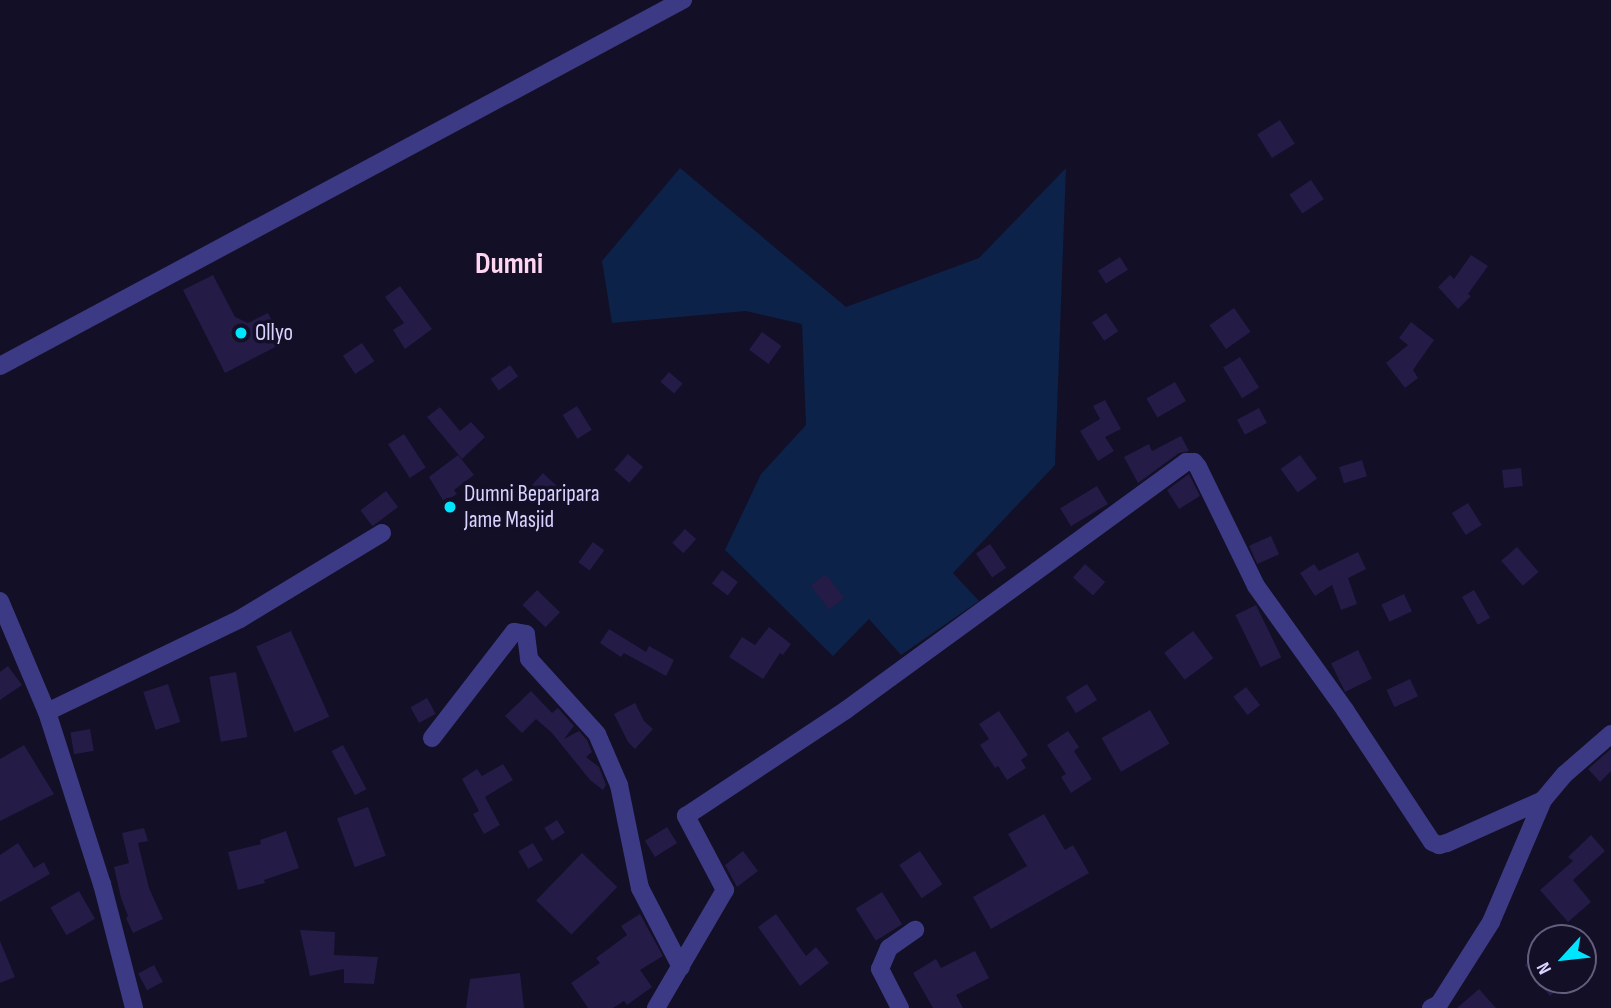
<!DOCTYPE html>
<html>
<head>
<meta charset="utf-8">
<style>
  body { margin:0 }
  #map { position:relative; width:1611px; height:1008px; overflow:hidden; background:#130f26; font-family:"Sofia Sans Condensed",sans-serif }
  div>[style] { position:absolute }
  .water>* { inset:0; background:#0c2248 }
  .building>* { inset:0; background:#241b47; transform-origin:0 0 }
  .minor>* { height:18px; margin:-9px; padding:0 9px; transform-origin:9px; border-radius:9px; background:#3d3a85 }
  .dots>* { width:19px; height:19px; translate:-50% -50%; box-sizing:border-box; border:4px solid #130f26; border-radius:50% }
  span { translate:-50% -50%; white-space:nowrap; text-align:center; line-height:1.15; -webkit-text-stroke:7px #130f26; paint-order:stroke }
  .poi-label { font-size:23px; color:#d9d4ff }
  .left { translate:0 -50%; text-align:left }
  .district-label { font-size:30px; color:#ffd6f0; font-weight:700 }
  .north { position:absolute; left:1527px; top:924px; width:70px; height:70px; box-sizing:border-box; background:#130f26; border:2px solid #625e7d; border-radius:50%; rotate:243deg; font-size:19px; font-weight:700; line-height:28px; text-align:center; color:#d9d4ff }
  .north::after { content:''; display:block; margin:auto; width:24px; height:32px; background:#00e5ff; clip-path:polygon(50% 0,100% 100%,50% 72%,0 100%) }
</style>
</head>
<body>
<div id="map">
  <div class="water">
    <i style="clip-path:polygon(680px 168px,846px 307px,979px 258px,1066px 168px,1055px 465px,953px 573px,979px 601px,901px 655px,869px 619px,833px 656px,725px 550px,761px 474px,806px 425px,802px 324px,746px 311px,612px 323px,602px 261px)"></i>
  </div>
  <div class="building">
    <i style="left:1280px;top:120px;width:28px;height:27px;rotate:58deg"></i>
    <i style="left:1311px;top:180px;width:23px;height:26px;rotate:56deg"></i>
    <i style="clip-path:polygon(1471px 255px,1488px 266px,1468px 294px,1471px 296px,1458px 309px,1438px 287px,1450px 275px,1454px 279px)"></i>
    <i style="left:1120px;top:257px;width:15px;height:26px;rotate:58deg"></i>
    <i style="clip-path:polygon(213px 275px,235px 317px,248px 323px,268px 313px,283px 343px,225px 373px,183px 290px)"></i>
    <i style="clip-path:polygon(400px 286px,432px 329px,405px 349px,393px 330px,404px 323px,385px 297px)"></i>
    <i style="left:1234px;top:308px;width:29px;height:30px;rotate:55deg"></i>
    <i style="left:1106px;top:313px;width:22px;height:17px;rotate:56deg"></i>
    <i style="clip-path:polygon(1411px 322px,1434px 340px,1413px 370px,1418px 378px,1405px 388px,1386px 363px,1408px 345px,1399px 338px)"></i>
    <i style="left:762px;top:332px;width:24px;height:22px;rotate:36deg"></i>
    <i style="left:362px;top:343px;width:22px;height:23px;rotate:56deg"></i>
    <i style="left:1240px;top:357px;width:36px;height:20px;rotate:58deg"></i>
    <i style="left:510px;top:365px;width:14px;height:24px;rotate:54deg"></i>
    <i style="left:669px;top:372px;width:18px;height:13px;rotate:41deg"></i>
    <i style="left:1175px;top:382px;width:22px;height:33px;rotate:60deg"></i>
    <i style="clip-path:polygon(1105px 400px,1121px 429px,1105px 437px,1114px 451px,1098px 461px,1080px 431px,1100px 419px,1093px 406px)"></i>
    <i style="left:577px;top:406px;width:28px;height:17px;rotate:58deg"></i>
    <i style="clip-path:polygon(440px 407px,460px 431px,471px 422px,485px 437px,462px 459px,427px 417px)"></i>
    <i style="left:1259px;top:408px;width:17px;height:25px;rotate:62deg"></i>
    <i style="left:404px;top:434px;width:40px;height:19px;rotate:57deg"></i>
    <i style="clip-path:polygon(1181px 436px,1189px 451px,1179px 453px,1138px 483px,1124px 457px,1149px 444px,1152px 451px)"></i>
    <i style="left:628px;top:454px;width:20px;height:21px;rotate:41deg"></i>
    <i style="clip-path:polygon(458px 455px,474px 475px,454px 490px,457px 494px,444px 502px,429px 477px)"></i>
    <i style="left:1300px;top:455px;width:29px;height:24px;rotate:54deg"></i>
    <i style="left:1362px;top:460px;width:17px;height:24px;rotate:73deg"></i>
    <i style="left:1521px;top:468px;width:18px;height:19px;rotate:84deg"></i>
    <i style="left:543px;top:473px;width:23px;height:16px;rotate:43deg"></i>
    <i style="clip-path:polygon(1189px 474px,1200px 496px,1179px 509px,1167px 490px)"></i>
    <i style="left:1097px;top:486px;width:21px;height:43px;rotate:59deg"></i>
    <i style="left:386px;top:491px;width:20px;height:32px;rotate:53deg"></i>
    <i style="left:1468px;top:503px;width:26px;height:19px;rotate:58deg"></i>
    <i style="left:685px;top:529px;width:15px;height:19px;rotate:42deg"></i>
    <i style="left:1271px;top:536px;width:20px;height:24px;rotate:66deg"></i>
    <i style="left:593px;top:542px;width:14px;height:25px;rotate:36deg"></i>
    <i style="left:990px;top:544px;width:29px;height:17px;rotate:56deg"></i>
    <i style="left:1517px;top:547px;width:33px;height:21px;rotate:49deg"></i>
    <i style="clip-path:polygon(1358px 552px,1366px 569px,1348px 578px,1357px 604px,1341px 610px,1332px 585px,1315px 596px,1300px 573px,1314px 564px,1319px 571px)"></i>
    <i style="left:1085px;top:564px;width:27px;height:18px;rotate:42deg"></i>
    <i style="left:722px;top:570px;width:20px;height:17px;rotate:37deg"></i>
    <i style="left:826px;top:574px;width:30px;height:19px;rotate:53deg"></i>
    <i style="left:537px;top:590px;width:32px;height:21px;rotate:44deg"></i>
    <i style="left:1474px;top:590px;width:32px;height:14px;rotate:60deg"></i>
    <i style="left:1404px;top:594px;width:19px;height:25px;rotate:65deg"></i>
    <i style="left:1256px;top:605px;width:58px;height:23px;rotate:64deg"></i>
    <i style="clip-path:polygon(769px 627px,791px 644px,783px 655px,780px 653px,763px 679px,729px 657px,742px 637px,755px 645px)"></i>
    <i style="clip-path:polygon(609px 629px,646px 652px,649px 646px,674px 660px,666px 676px,624px 653px,621px 657px,600px 643px)"></i>
    <i style="left:291px;top:631px;width:94px;height:38px;rotate:66deg"></i>
    <i style="left:1193px;top:631px;width:34px;height:36px;rotate:53deg"></i>
    <i style="left:1358px;top:650px;width:32px;height:30px;rotate:64deg"></i>
    <i style="clip-path:polygon(8px 666px,22px 685px,0 700px,0 672px)"></i>
    <i style="left:236px;top:672px;width:66px;height:27px;rotate:80deg"></i>
    <i style="left:1410px;top:679px;width:19px;height:26px;rotate:65deg"></i>
    <i style="left:168px;top:684px;width:40px;height:26px;rotate:72deg"></i>
    <i style="left:1087px;top:684px;width:19px;height:25px;rotate:58deg"></i>
    <i style="left:1246px;top:687px;width:23px;height:16px;rotate:52deg"></i>
    <i style="clip-path:polygon(531px 691px,552px 713px,558px 708px,574px 726px,564px 739px,579px 731px,587px 740px,592px 752px,586px 757px,599px 767px,606px 785px,603px 790px,590px 780px,552px 733px,536px 719px,522px 733px,505px 716px)"></i>
    <i style="left:427px;top:698px;width:18px;height:19px;rotate:61deg"></i>
    <i style="clip-path:polygon(635px 703px,644px 721px,653px 729px,635px 749px,628px 742px,614px 714px)"></i>
    <i style="left:1150px;top:710px;width:39px;height:56px;rotate:60deg"></i>
    <i style="clip-path:polygon(999px 711px,1028px 755px,1021px 760px,1026px 768px,1007px 780px,998px 766px,995px 768px,980px 745px,989px 739px,979px 724px)"></i>
    <i style="left:90px;top:729px;width:22px;height:20px;rotate:80deg"></i>
    <i style="clip-path:polygon(1068px 731px,1079px 747px,1074px 751px,1092px 779px,1071px 793px,1061px 777px,1066px 774px,1047px 745px)"></i>
    <i style="clip-path:polygon(24px 745px,54px 794px,0 821px,0 759px)"></i>
    <i style="left:343px;top:745px;width:50px;height:13px;rotate:62deg"></i>
    <i style="clip-path:polygon(1611px 749px,1611px 771px,1600px 782px,1588px 769px)"></i>
    <i style="clip-path:polygon(503px 764px,513px 780px,485px 797px,500px 825px,484px 834px,473px 814px,479px 811px,462px 779px,477px 769px,482px 776px)"></i>
    <i style="left:368px;top:807px;width:52px;height:33px;rotate:70deg"></i>
    <i style="clip-path:polygon(1044px 814px,1065px 850px,1073px 845px,1089px 873px,991px 929px,973px 897px,1027px 866px,1008px 834px)"></i>
    <i style="left:557px;top:820px;width:15px;height:15px;rotate:58deg"></i>
    <i style="left:667px;top:827px;width:19px;height:26px;rotate:58deg"></i>
    <i style="clip-path:polygon(144px 828px,148px 841px,138px 843px,149px 888px,163px 919px,133px 933px,126px 918px,128px 916px,121px 898px,114px 867px,129px 863px,122px 833px)"></i>
    <i style="clip-path:polygon(286px 831px,299px 868px,264px 880px,265px 883px,238px 890px,228px 852px,261px 844px,260px 840px)"></i>
    <i style="clip-path:polygon(1591px 835px,1605px 851px,1573px 880px,1591px 902px,1568px 922px,1540px 890px,1573px 861px,1568px 857px)"></i>
    <i style="clip-path:polygon(18px 843px,34px 868px,44px 862px,50px 874px,0 902px,0 855px)"></i>
    <i style="left:533px;top:843px;width:20px;height:17px;rotate:60deg"></i>
    <i style="clip-path:polygon(743px 851px,758px 871px,737px 887px,725px 865px)"></i>
    <i style="left:920px;top:851px;width:40px;height:25px;rotate:56deg"></i>
    <i style="left:582px;top:853px;width:49px;height:66px;rotate:44deg"></i>
    <i style="left:79px;top:891px;width:32px;height:33px;rotate:60deg"></i>
    <i style="left:882px;top:892px;width:38px;height:31px;rotate:58deg"></i>
    <i style="clip-path:polygon(640px 914px,663px 956px,640px 970px,652px 987px,627px 1005px,624px 1001px,613px 1008px,588px 1008px,571px 983px,600px 963px,596px 958px,627px 935px,621px 926px)"></i>
    <i style="clip-path:polygon(776px 914px,806px 956px,816px 947px,829px 963px,800px 986px,758px 927px)"></i>
    <i style="clip-path:polygon(300px 930px,335px 932px,334px 955px,378px 957px,374px 984px,344px 983px,344px 969px,310px 976px)"></i>
    <i style="clip-path:polygon(0 941px,15px 977px,0 983px)"></i>
    <i style="clip-path:polygon(975px 951px,989px 978px,956px 995px,963px 1008px,933px 1008px,913px 973px,936px 959px,941px 968px)"></i>
    <i style="clip-path:polygon(1541px 951px,1541px 980px,1570px 980px,1550px 996px,1525px 965px)"></i>
    <i style="left:154px;top:965px;width:19px;height:18px;rotate:62deg"></i>
    <i style="clip-path:polygon(520px 973px,524px 1008px,466px 1008px,470px 979px)"></i>
    <i style="clip-path:polygon(1479px 989px,1496px 1008px,1457px 1008px)"></i>
  </div>
  <div class="minor">
    <i style="left:0;top:366px;width:775px;rotate:-28.19deg"></i>
    <i style="left:0;top:601px;width:121px;rotate:67.1deg"></i>
    <i style="left:47px;top:712px;width:181px;rotate:72.3deg"></i>
    <i style="left:102px;top:884px;width:128px;rotate:75.5deg"></i>
    <i style="left:47px;top:712px;width:214px;rotate:-25.7deg"></i>
    <i style="left:240px;top:619px;width:166px;rotate:-31.2deg"></i>
    <i style="left:432px;top:738px;width:134px;rotate:-52.3deg"></i>
    <i style="left:514px;top:632px;width:12px;rotate:9deg"></i>
    <i style="left:526px;top:634px;width:25px;rotate:83deg"></i>
    <i style="left:529px;top:659px;width:101px;rotate:47.8deg"></i>
    <i style="left:597px;top:734px;width:56px;rotate:66.7deg"></i>
    <i style="left:619px;top:785px;width:105px;rotate:78.5deg"></i>
    <i style="left:640px;top:888px;width:89px;rotate:62.6deg"></i>
    <i style="left:656px;top:1008px;width:137px;rotate:-59.7deg"></i>
    <i style="left:725px;top:890px;width:84px;rotate:-117.8deg"></i>
    <i style="left:686px;top:816px;width:192px;rotate:-33.5deg"></i>
    <i style="left:846px;top:710px;width:421px;rotate:-36.1deg"></i>
    <i style="left:1186px;top:462px;width:8px"></i>
    <i style="left:1194px;top:462px;width:6px;rotate:51deg"></i>
    <i style="left:1198px;top:467px;width:132px;rotate:64deg"></i>
    <i style="left:1256px;top:586px;width:153px;rotate:54.3deg"></i>
    <i style="left:1345px;top:710px;width:158px;rotate:56.6deg"></i>
    <i style="left:1432px;top:842px;width:8px;rotate:23deg"></i>
    <i style="left:1439px;top:845px;width:8px;rotate:-14deg"></i>
    <i style="left:1447px;top:843px;width:105px;rotate:-24.1deg"></i>
    <i style="left:900px;top:1008px;width:44px;rotate:-117.1deg"></i>
    <i style="left:880px;top:969px;width:23px;rotate:-67deg"></i>
    <i style="left:889px;top:948px;width:32px;rotate:-35deg"></i>
    <i style="left:1431px;top:1008px;width:9px;rotate:-27deg"></i>
    <i style="left:1439px;top:1004px;width:97px;rotate:-57.6deg"></i>
    <i style="left:1491px;top:922px;width:133px;rotate:-66.9deg"></i>
    <i style="left:1543px;top:800px;width:34px;rotate:-50deg"></i>
    <i style="left:1565px;top:774px;width:61px;rotate:-41deg"></i>
  </div>
  <div class="dots">
    <i style="left:241px;top:333px;background:#00e5ff"></i>
    <i style="left:450px;top:507px;background:#00e5ff"></i>
  </div>
  <div class="poi-label">
    <span class="left" style="left:255px;top:333px">Ollyo</span>
    <span class="left" style="left:464px;top:507px">Dumni Beparipara<br>Jame Masjid</span>
  </div>
  <div class="district-label">
    <span style="left:509px;top:264px">Dumni</span>
  </div>
  <div class="north">N</div>
</div>
</body>
</html>
